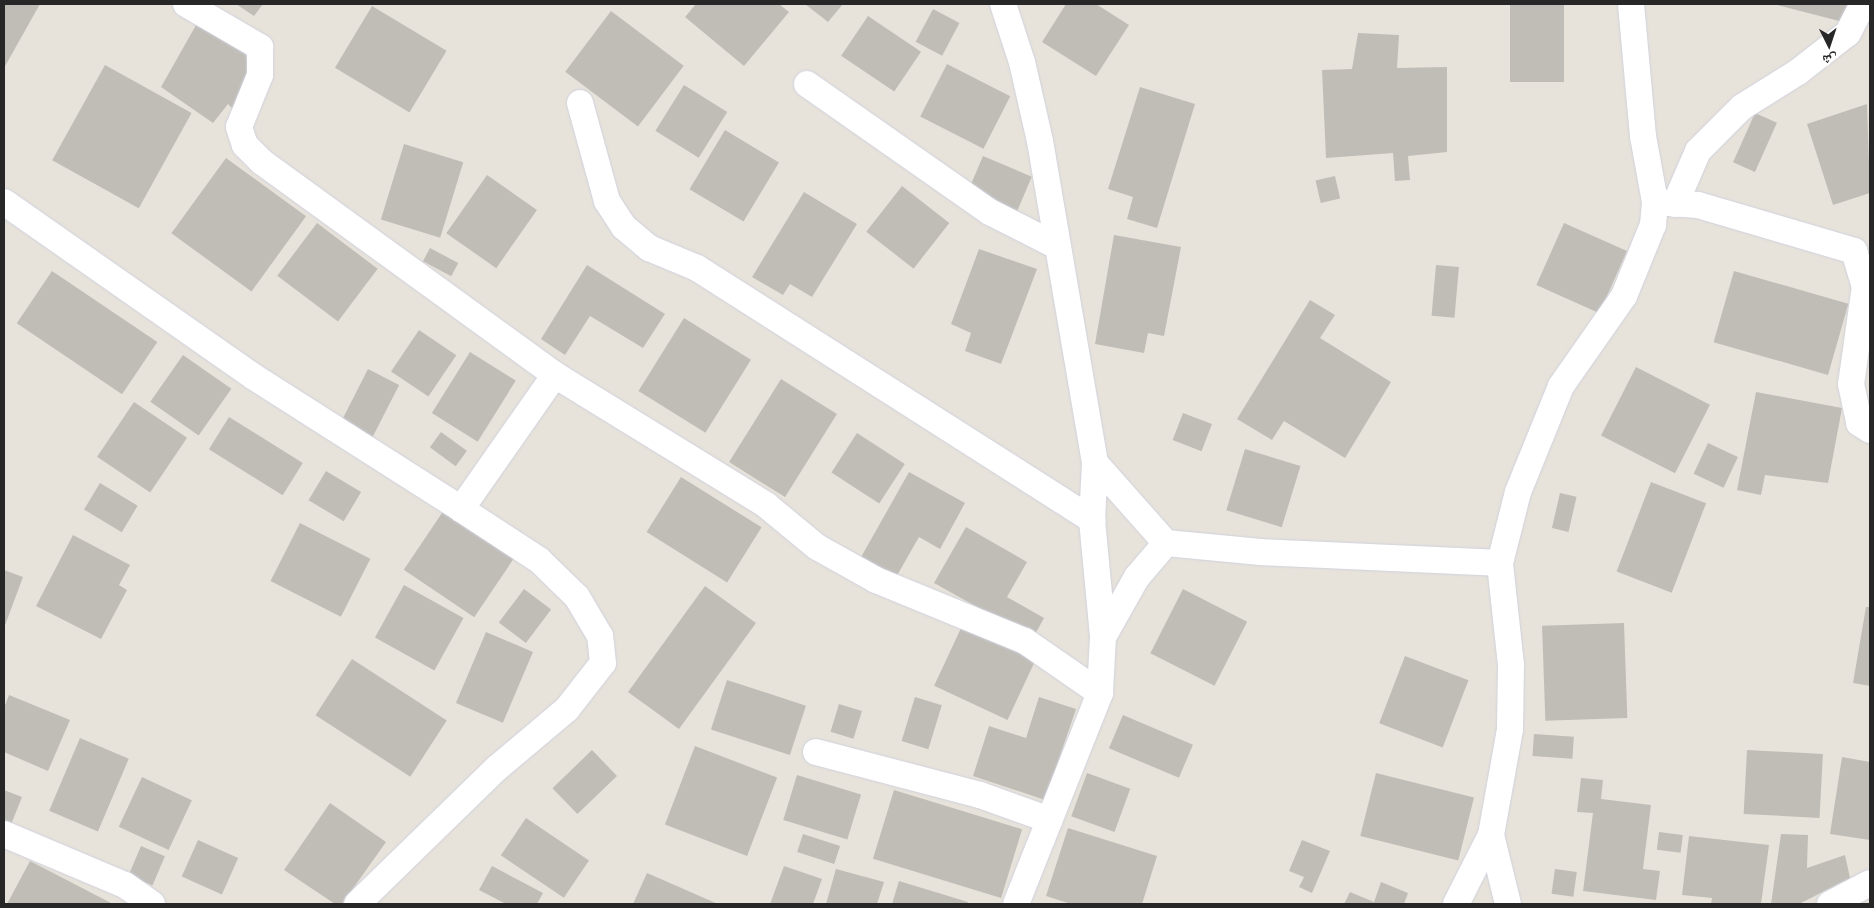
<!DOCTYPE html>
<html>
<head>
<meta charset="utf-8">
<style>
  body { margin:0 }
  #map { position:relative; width:1874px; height:908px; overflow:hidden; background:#e8e3da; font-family:Lato,"Noto Naskh Arabic",sans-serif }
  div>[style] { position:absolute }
  .building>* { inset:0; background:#c0bdb7; transform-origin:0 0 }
  .roads { filter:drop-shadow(0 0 1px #cfd1de) drop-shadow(0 0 1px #cfd1de) }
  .minor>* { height:26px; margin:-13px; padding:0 13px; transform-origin:13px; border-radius:13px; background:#fff }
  span { translate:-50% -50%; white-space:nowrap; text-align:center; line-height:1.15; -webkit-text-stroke:4px #fff; paint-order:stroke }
  .frame { position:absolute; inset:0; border:5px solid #272727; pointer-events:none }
  .north { position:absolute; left:1804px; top:20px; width:50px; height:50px; -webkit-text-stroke:4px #fff; paint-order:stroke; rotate:176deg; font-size:14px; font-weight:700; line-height:20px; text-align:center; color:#272727 }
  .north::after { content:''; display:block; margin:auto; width:18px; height:22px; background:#272727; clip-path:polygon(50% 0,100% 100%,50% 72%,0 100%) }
</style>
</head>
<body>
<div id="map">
  <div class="building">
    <i style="clip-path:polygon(4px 4px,40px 4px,4px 68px)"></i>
    <i style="clip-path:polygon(236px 4px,263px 4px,254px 16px)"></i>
    <i style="clip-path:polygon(696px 4px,779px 4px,789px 12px,744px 66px,685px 17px)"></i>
    <i style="clip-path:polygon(805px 4px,843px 4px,828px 22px)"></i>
    <i style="clip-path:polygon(1066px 4px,1096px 4px,1129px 25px,1096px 76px,1042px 42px)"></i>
    <i style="left:1510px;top:4px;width:54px;height:78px"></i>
    <i style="clip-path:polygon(1773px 4px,1852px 4px,1847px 23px)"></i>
    <i style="left:372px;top:6px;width:87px;height:72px;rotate:31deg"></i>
    <i style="left:933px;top:9px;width:30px;height:37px;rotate:28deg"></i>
    <i style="left:611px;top:11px;width:91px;height:76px;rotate:37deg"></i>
    <i style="left:868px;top:16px;width:64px;height:48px;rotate:34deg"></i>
    <i style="clip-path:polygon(200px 18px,244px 48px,250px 72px,242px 85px,244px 96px,234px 110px,228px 104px,213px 123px,161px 87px)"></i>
    <i style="clip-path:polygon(1358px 33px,1399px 35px,1397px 68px,1447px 67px,1447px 152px,1408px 156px,1410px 180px,1395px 181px,1393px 153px,1326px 158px,1322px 70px,1352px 69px)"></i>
    <i style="left:947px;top:64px;width:71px;height:59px;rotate:27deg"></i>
    <i style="left:105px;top:65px;width:99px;height:109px;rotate:29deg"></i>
    <i style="left:684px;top:85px;width:51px;height:54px;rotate:32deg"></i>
    <i style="clip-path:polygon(1140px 87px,1195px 104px,1157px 228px,1127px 219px,1133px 197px,1108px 189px)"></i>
    <i style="clip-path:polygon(1867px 104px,1870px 193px,1833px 205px,1807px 124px)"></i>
    <i style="left:1755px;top:113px;width:24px;height:54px;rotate:24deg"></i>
    <i style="left:725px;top:130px;width:63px;height:69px;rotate:31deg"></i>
    <i style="left:404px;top:144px;width:62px;height:79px;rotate:17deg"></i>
    <i style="left:983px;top:156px;width:53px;height:37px;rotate:23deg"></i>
    <i style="left:226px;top:158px;width:99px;height:93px;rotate:36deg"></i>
    <i style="left:487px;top:175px;width:61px;height:71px;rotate:35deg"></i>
    <i style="left:1335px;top:176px;width:23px;height:20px;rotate:77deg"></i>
    <i style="left:902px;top:186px;width:60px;height:58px;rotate:38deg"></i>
    <i style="clip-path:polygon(804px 192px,857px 224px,812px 297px,790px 284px,783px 295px,752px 277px)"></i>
    <i style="left:317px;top:223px;width:76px;height:66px;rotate:37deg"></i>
    <i style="left:1564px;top:223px;width:69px;height:68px;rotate:24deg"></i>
    <i style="clip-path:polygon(1114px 235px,1181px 247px,1164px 336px,1148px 333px,1144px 353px,1095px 344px)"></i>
    <i style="left:430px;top:248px;width:32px;height:15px;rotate:28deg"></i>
    <i style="clip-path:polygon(979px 249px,1037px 269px,1001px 364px,965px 351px,971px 333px,951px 324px)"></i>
    <i style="clip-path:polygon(587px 265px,665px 314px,643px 348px,590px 316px,565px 355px,541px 339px)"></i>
    <i style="left:1436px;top:265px;width:23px;height:51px;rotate:5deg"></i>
    <i style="left:52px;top:271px;width:127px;height:63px;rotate:34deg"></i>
    <i style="left:1734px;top:271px;width:119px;height:74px;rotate:16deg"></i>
    <i style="clip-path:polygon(1310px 300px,1335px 315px,1320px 338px,1391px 382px,1345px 458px,1284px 421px,1272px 440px,1237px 419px)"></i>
    <i style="left:684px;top:318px;width:79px;height:86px;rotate:32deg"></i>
    <i style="left:419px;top:330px;width:45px;height:50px;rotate:34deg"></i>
    <i style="left:470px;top:352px;width:54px;height:72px;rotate:32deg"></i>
    <i style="left:183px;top:355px;width:59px;height:57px;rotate:35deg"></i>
    <i style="left:1636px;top:367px;width:83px;height:77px;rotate:27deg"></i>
    <i style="left:368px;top:369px;width:35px;height:60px;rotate:27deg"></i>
    <i style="left:781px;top:379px;width:66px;height:98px;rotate:32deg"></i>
    <i style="clip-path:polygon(1756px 392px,1842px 408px,1828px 483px,1765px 475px,1761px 495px,1737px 490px)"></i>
    <i style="left:134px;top:402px;width:64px;height:66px;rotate:34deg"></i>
    <i style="left:1183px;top:413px;width:31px;height:29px;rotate:21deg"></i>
    <i style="left:229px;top:417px;width:87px;height:38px;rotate:32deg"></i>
    <i style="left:441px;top:432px;width:32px;height:19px;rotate:36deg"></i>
    <i style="left:857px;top:433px;width:57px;height:47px;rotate:33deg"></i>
    <i style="left:1708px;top:443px;width:33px;height:34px;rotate:25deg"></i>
    <i style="left:1245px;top:449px;width:58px;height:64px;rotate:17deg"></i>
    <i style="left:326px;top:471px;width:41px;height:34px;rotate:31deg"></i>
    <i style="clip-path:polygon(909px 472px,965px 503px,940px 549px,919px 537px,895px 579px,860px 559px)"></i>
    <i style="left:681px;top:477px;width:95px;height:65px;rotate:32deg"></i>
    <i style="left:1651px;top:482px;width:59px;height:96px;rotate:21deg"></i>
    <i style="left:100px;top:483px;width:44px;height:31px;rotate:31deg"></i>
    <i style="left:1560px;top:493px;width:17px;height:36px;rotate:13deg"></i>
    <i style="left:444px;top:510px;width:85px;height:72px;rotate:34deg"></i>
    <i style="left:300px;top:523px;width:79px;height:65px;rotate:27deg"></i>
    <i style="clip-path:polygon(966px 527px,1027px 562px,1007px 597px,1044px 618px,1033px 638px,934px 583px)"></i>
    <i style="clip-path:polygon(73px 535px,130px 565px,119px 585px,127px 590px,101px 639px,36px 606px)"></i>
    <i style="clip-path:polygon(4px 570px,23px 577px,4px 628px)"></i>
    <i style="left:404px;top:585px;width:68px;height:60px;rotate:29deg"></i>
    <i style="left:705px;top:586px;width:63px;height:131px;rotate:36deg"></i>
    <i style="left:524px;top:589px;width:34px;height:42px;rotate:37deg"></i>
    <i style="left:1183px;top:589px;width:72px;height:72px;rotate:27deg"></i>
    <i style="clip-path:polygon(1866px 607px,1870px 607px,1870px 686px,1853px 683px)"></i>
    <i style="left:1624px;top:623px;width:95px;height:82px;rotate:88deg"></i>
    <i style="left:962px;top:626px;width:81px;height:66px;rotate:25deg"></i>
    <i style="left:486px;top:632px;width:51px;height:77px;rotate:23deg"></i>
    <i style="left:1405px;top:656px;width:68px;height:72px;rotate:21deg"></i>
    <i style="left:352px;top:659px;width:113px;height:67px;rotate:33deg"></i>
    <i style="left:727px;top:680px;width:83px;height:52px;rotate:18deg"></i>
    <i style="clip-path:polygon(9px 695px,70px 720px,48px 771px,4px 752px,4px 708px)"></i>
    <i style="left:915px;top:697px;width:28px;height:46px;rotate:17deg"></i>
    <i style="clip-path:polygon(1039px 697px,1076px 709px,1045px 800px,973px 776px,989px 726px,1026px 738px)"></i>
    <i style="left:839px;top:704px;width:24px;height:29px;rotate:17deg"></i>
    <i style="left:1123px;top:715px;width:76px;height:36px;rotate:23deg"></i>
    <i style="left:1534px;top:734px;width:40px;height:22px;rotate:4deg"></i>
    <i style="left:80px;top:738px;width:53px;height:79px;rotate:23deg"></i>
    <i style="left:695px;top:746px;width:88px;height:84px;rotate:21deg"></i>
    <i style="left:592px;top:750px;width:36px;height:55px;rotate:46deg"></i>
    <i style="left:1747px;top:750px;width:76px;height:64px;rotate:3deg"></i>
    <i style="clip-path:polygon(1842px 757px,1870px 762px,1870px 840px,1830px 834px)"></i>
    <i style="left:1087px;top:773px;width:46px;height:46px;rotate:20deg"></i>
    <i style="left:1376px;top:773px;width:101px;height:65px;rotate:14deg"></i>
    <i style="left:797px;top:775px;width:67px;height:47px;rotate:17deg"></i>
    <i style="left:142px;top:777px;width:55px;height:55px;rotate:25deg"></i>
    <i style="clip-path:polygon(1581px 778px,1603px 780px,1601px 799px,1651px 805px,1643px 869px,1660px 871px,1656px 900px,1583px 891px,1593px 813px,1577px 812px)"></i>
    <i style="clip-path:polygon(4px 790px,22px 797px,10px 827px,4px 824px)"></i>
    <i style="left:894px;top:790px;width:134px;height:72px;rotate:17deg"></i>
    <i style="clip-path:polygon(330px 803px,386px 842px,342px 904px,335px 904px,284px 870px)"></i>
    <i style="left:526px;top:818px;width:76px;height:45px;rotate:34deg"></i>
    <i style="clip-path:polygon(1068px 828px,1157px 856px,1142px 904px,1071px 904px,1046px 896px)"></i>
    <i style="left:1659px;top:832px;width:24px;height:18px;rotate:7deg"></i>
    <i style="left:803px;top:834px;width:39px;height:19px;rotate:18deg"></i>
    <i style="clip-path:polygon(1781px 834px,1808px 835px,1807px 868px,1845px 855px,1850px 878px,1799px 904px,1771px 904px)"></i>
    <i style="clip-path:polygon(1689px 836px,1769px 845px,1761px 904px,1711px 904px,1712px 898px,1682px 895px)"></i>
    <i style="left:198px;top:840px;width:44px;height:40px;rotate:24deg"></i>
    <i style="clip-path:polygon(1302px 840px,1330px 851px,1312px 893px,1299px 887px,1304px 877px,1289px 871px)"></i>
    <i style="left:141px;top:846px;width:26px;height:32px;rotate:23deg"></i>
    <i style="clip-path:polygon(30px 861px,113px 904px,7px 904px)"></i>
    <i style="clip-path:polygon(492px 866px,543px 893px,537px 904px,506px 904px,479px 890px)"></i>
    <i style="clip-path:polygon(784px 866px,822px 879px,813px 904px,770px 904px)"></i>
    <i style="clip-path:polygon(836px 869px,884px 882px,877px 904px,826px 904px)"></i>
    <i style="left:1555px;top:869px;width:22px;height:25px;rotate:8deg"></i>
    <i style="clip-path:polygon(647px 873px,718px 904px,633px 904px)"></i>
    <i style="clip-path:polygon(899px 881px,968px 902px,967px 904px,892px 904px)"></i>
    <i style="clip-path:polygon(1381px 882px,1408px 893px,1404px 904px,1344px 904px,1350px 892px,1374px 902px)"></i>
  </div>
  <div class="roads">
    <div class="minor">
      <i style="left:186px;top:4px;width:86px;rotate:30.2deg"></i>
      <i style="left:260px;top:47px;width:28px;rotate:90deg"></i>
      <i style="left:260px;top:75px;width:56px;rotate:112deg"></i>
      <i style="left:239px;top:127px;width:19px;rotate:72deg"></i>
      <i style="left:245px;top:145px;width:24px;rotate:45deg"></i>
      <i style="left:262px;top:162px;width:362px;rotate:36deg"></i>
      <i style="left:555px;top:375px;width:248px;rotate:31.6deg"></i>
      <i style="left:766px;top:505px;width:66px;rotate:39.5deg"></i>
      <i style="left:817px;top:547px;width:68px;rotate:29.2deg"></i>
      <i style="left:876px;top:580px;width:161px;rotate:22.3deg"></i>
      <i style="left:1025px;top:641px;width:91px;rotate:34.7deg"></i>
      <i style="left:1003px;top:4px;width:61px;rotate:71.9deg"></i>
      <i style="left:1022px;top:62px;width:81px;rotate:77.2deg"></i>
      <i style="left:1040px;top:141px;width:327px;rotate:80.3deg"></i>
      <i style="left:1095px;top:463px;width:57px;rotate:93deg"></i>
      <i style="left:1092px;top:520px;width:118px;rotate:84.6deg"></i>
      <i style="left:1103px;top:637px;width:56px;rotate:93.1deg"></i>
      <i style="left:1100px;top:693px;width:227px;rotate:111.7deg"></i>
      <i style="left:807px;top:84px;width:223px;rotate:35deg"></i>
      <i style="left:990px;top:212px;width:75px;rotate:26.9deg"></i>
      <i style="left:580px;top:103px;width:102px;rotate:74.6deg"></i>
      <i style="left:607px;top:201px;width:31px;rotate:57deg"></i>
      <i style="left:624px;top:227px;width:33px;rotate:40deg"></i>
      <i style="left:649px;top:248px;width:52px;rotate:22.6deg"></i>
      <i style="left:697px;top:268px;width:469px;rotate:32.5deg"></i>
      <i style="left:4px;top:202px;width:305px;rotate:35deg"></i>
      <i style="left:254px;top:377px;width:246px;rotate:32.5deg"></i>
      <i style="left:1655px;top:202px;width:43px;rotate:4deg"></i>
      <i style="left:1698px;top:205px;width:163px;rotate:16.4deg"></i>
      <i style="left:1854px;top:251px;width:37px;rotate:73deg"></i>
      <i style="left:1865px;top:286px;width:99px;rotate:98.1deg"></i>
      <i style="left:1851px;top:384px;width:40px;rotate:78deg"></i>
      <i style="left:1859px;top:423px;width:13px;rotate:32deg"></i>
      <i style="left:1675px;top:204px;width:58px;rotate:-66.5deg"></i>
      <i style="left:1698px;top:151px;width:62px;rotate:-45deg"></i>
      <i style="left:1742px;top:107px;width:66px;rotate:-32deg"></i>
      <i style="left:1798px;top:72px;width:63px;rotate:-38deg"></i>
      <i style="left:1848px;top:33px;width:33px;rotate:-63deg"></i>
      <i style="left:1095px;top:463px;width:107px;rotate:48.4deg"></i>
      <i style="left:1166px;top:543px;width:95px;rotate:5.4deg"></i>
      <i style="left:1261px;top:552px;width:239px;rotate:2.6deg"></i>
      <i style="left:1103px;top:637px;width:69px;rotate:-60.5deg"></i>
      <i style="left:1137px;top:577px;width:45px;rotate:-49.5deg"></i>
      <i style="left:816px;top:752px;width:170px;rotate:14.7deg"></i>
      <i style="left:980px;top:795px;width:74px;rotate:19.7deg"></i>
      <i style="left:4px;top:834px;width:131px;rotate:22.9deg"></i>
      <i style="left:125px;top:885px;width:33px;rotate:35deg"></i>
      <i style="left:357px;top:904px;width:195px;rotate:-44.2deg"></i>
      <i style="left:497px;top:768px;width:92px;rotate:-40.1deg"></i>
      <i style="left:567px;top:709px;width:58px;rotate:-52deg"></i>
      <i style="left:603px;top:663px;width:27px;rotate:-96deg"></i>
      <i style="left:600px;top:636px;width:45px;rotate:-120.5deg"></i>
      <i style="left:577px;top:597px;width:53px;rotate:-135.8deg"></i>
      <i style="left:539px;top:560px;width:93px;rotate:-146.8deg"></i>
      <i style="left:461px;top:509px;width:164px;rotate:-55deg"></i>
      <i style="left:1456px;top:904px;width:77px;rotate:-63.1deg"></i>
      <i style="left:1508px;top:904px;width:71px;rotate:-103.8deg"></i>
      <i style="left:1491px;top:835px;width:108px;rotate:-79.8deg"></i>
      <i style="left:1510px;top:729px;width:64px;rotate:-89.1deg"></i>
      <i style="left:1511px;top:665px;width:103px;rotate:-96.2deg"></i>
      <i style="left:1500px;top:563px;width:73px;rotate:-75.8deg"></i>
      <i style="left:1518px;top:492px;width:114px;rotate:-67.9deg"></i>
      <i style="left:1561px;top:386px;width:110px;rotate:-55deg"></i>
      <i style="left:1624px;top:296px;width:77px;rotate:-67.8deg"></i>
      <i style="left:1653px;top:225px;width:23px;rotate:-85deg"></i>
      <i style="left:1655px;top:202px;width:67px;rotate:-100.3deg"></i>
      <i style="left:1643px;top:136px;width:133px;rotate:-95.2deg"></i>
      <i style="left:1830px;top:904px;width:45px;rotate:-27.7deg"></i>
    </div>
  </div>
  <div class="frame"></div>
  <div class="north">ش</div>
</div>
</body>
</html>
